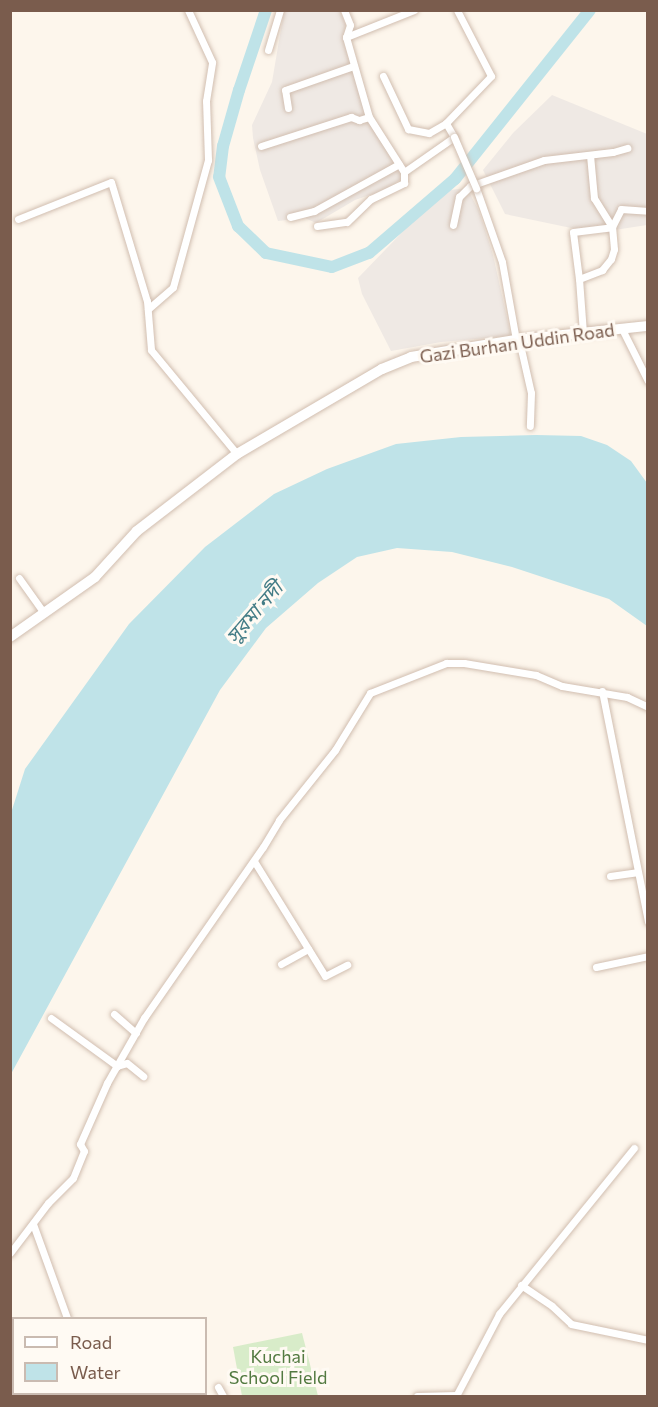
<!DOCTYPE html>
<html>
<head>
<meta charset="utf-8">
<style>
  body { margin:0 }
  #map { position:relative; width:658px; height:1407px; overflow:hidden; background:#fdf6ec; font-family:Commissioner,"Noto Sans Bengali",sans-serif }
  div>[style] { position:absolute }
  .industrial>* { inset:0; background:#efe9e4 }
  .green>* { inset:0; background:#d8ecc9 }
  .water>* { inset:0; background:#bfe3e8 }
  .river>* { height:12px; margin:-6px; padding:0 6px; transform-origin:6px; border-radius:6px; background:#bfe3e8 }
  .roads { filter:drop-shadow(0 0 2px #d1beb0) drop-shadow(0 0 2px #d1beb0) }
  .street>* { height:7px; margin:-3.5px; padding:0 3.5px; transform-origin:3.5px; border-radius:3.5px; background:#fff }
  .secondary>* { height:10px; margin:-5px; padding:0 5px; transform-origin:5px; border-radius:5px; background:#fff }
  .bridges { filter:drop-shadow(0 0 2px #d1beb0) drop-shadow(0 0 2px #d1beb0) }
  .street-bridge>* { height:7px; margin:-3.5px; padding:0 3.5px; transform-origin:3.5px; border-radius:3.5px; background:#fff }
  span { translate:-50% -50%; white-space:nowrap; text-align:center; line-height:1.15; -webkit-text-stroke:6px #fffaf3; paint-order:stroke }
  .street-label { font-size:18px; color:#7a5c4d }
  .park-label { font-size:18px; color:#537a41 }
  .water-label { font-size:20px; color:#437c86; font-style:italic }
  .frame { position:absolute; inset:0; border:12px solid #7a5c4d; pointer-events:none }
  .legend { position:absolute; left:12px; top:1317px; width:195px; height:78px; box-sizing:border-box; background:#fffaf3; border:2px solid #cabbb1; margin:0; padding:8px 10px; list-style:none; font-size:18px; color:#7a5c4d }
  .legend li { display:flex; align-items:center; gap:12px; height:30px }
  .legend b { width:30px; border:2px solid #cabbb1 }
</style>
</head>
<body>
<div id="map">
  <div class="industrial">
    <i style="clip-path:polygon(284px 11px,340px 11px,346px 26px,344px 37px,370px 115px,407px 174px,388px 189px,355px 200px,316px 223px,305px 218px,278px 221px,260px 170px,253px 138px,252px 125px,272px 82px)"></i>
    <i style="clip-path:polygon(552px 95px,647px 134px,647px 225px,595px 233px,505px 214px,483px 170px,513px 133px)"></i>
    <i style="clip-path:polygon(467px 188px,479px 211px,493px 255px,511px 336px,441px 342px,391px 351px,362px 294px,358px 278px,442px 191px)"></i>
  </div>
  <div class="green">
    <i style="clip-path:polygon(302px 1333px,318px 1396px,242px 1396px,233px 1347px)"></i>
  </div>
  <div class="water">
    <i style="clip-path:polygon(536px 435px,581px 436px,607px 445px,631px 461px,647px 483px,647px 626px,609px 599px,512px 567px,452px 552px,397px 548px,357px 557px,318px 583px,266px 628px,220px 690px,11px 1074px,11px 813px,25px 769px,129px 624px,205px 547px,274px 494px,327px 469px,396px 444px,461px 437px)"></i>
  </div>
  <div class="river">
    <i style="left:266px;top:10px;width:84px;rotate:108.6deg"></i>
    <i style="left:239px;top:90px;width:58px;rotate:105.9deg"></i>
    <i style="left:223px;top:146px;width:31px;rotate:97deg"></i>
    <i style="left:219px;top:177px;width:53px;rotate:68.8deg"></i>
    <i style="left:238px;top:226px;width:39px;rotate:44deg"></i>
    <i style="left:266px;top:253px;width:67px;rotate:12deg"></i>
    <i style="left:332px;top:267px;width:40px;rotate:-21deg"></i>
    <i style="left:369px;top:253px;width:113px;rotate:-40.7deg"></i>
    <i style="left:455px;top:179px;width:216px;rotate:-51.4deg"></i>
  </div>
  <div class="roads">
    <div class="street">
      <i style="left:344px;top:10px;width:16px;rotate:68deg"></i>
      <i style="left:350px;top:25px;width:13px;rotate:108deg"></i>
      <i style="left:414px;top:10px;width:73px;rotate:158.3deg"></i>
      <i style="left:346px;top:37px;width:83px;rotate:74deg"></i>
      <i style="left:369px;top:117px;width:65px;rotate:57.5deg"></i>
      <i style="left:404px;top:172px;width:61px;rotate:-35deg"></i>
      <i style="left:454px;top:137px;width:16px;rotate:-120deg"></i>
      <i style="left:446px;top:123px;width:65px;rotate:-46.2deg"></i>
      <i style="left:491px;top:76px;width:74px;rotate:-117.3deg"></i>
      <i style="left:268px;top:50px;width:42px;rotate:-73.3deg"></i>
      <i style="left:383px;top:76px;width:59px;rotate:64.7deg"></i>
      <i style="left:408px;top:129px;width:21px;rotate:11deg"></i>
      <i style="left:429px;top:133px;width:20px;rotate:-30deg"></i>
      <i style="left:288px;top:108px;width:18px;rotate:-99deg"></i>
      <i style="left:285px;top:90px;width:72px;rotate:-19.4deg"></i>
      <i style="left:261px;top:146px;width:95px;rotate:-17.9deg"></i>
      <i style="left:351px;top:117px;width:9px;rotate:21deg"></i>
      <i style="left:359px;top:120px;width:10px;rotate:-17deg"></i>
      <i style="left:590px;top:155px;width:43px;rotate:84.7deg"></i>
      <i style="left:594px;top:198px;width:34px;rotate:58deg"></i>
      <i style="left:476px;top:188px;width:78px;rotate:70.6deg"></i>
      <i style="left:502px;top:262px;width:79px;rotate:79.8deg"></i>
      <i style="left:290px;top:217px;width:25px;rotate:-14deg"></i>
      <i style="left:314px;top:211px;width:97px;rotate:-28.9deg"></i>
      <i style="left:18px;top:219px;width:100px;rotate:-21.7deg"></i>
      <i style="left:111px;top:182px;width:124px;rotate:73.2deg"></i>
      <i style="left:147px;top:301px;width:49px;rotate:85.3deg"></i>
      <i style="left:151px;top:350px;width:135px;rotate:50.4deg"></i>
      <i style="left:453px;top:225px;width:29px;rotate:-78deg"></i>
      <i style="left:459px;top:197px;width:16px;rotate:-45deg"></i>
      <i style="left:470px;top:186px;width:78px;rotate:-19.4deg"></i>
      <i style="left:544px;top:160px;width:69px;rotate:-6.6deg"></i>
      <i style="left:613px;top:152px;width:15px;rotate:-16deg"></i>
      <i style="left:317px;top:226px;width:30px;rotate:-8deg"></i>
      <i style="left:347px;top:222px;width:33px;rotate:-44deg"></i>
      <i style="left:371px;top:199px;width:37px;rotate:-26deg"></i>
      <i style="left:404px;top:183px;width:11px;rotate:-90deg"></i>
      <i style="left:579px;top:279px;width:47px;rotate:-97.3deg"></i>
      <i style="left:573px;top:232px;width:39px;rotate:-7deg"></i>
      <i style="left:148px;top:309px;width:33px;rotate:-41deg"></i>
      <i style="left:173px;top:287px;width:132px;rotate:-74.6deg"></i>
      <i style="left:208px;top:160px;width:59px;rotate:-91.9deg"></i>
      <i style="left:206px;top:101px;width:39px;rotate:-81deg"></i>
      <i style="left:212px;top:62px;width:57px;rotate:-114.8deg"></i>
      <i style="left:622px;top:329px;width:58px;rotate:63.4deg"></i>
      <i style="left:583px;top:333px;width:54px;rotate:-94.2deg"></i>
      <i style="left:579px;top:279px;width:25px;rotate:-21deg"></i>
      <i style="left:602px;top:270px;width:14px;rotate:-51deg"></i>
      <i style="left:611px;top:259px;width:10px;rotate:-73deg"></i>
      <i style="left:614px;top:249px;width:22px;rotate:-95deg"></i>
      <i style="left:612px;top:227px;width:20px;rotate:-63deg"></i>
      <i style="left:621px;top:209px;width:27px;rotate:4deg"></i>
      <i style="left:519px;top:340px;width:54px;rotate:77.2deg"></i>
      <i style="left:531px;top:393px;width:33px;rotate:92deg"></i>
      <i style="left:19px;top:578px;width:43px;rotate:54.5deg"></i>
      <i style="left:602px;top:691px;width:235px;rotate:78.7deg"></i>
      <i style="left:254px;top:861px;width:135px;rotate:58.3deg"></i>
      <i style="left:325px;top:976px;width:25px;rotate:-27deg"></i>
      <i style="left:610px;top:876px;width:27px;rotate:-8deg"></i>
      <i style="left:281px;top:964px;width:31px;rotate:-29deg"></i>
      <i style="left:596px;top:967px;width:53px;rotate:-11.9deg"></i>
      <i style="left:114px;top:1014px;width:29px;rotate:41deg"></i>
      <i style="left:51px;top:1018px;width:82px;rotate:36deg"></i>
      <i style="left:117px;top:1066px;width:10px;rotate:-17deg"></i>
      <i style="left:127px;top:1063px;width:21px;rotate:39deg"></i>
      <i style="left:33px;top:1224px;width:100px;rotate:70.1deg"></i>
      <i style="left:10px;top:1253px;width:63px;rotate:-52.8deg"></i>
      <i style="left:48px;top:1203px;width:35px;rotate:-45deg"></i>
      <i style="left:73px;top:1178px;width:29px;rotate:-68deg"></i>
      <i style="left:84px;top:1151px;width:8px;rotate:-120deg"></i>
      <i style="left:80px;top:1144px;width:67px;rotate:-66.1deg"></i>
      <i style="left:107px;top:1083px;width:75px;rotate:-60.4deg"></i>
      <i style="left:144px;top:1018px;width:208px;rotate:-55.2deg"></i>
      <i style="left:263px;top:847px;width:31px;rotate:-59deg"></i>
      <i style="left:279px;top:820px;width:90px;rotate:-51.3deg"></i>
      <i style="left:335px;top:750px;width:67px;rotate:-58.4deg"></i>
      <i style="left:370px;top:693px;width:82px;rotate:-21.5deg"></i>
      <i style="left:446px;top:663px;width:18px"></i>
      <i style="left:464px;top:663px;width:73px;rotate:9.5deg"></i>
      <i style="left:536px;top:675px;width:28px;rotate:23deg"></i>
      <i style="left:562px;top:686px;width:66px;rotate:9.6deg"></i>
      <i style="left:627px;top:697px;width:23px;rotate:25deg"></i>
      <i style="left:521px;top:1285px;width:37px;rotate:34deg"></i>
      <i style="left:552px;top:1306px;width:26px;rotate:43deg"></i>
      <i style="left:571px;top:1324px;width:79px;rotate:11.7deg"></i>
      <i style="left:218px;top:1387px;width:10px;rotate:61deg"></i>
      <i style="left:83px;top:1394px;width:2px;rotate:90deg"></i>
      <i style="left:417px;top:1396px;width:40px;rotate:-1.4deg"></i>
      <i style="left:456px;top:1396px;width:93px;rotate:-62.3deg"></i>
      <i style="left:499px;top:1314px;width:214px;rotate:-50.9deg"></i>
    </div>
    <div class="secondary">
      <i style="left:10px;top:637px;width:104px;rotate:-35.2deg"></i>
      <i style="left:95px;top:577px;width:62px;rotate:-47.6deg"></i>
      <i style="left:137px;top:531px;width:126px;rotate:-37.6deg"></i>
      <i style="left:237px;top:454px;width:168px;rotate:-30.4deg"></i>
      <i style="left:382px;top:369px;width:31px;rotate:-22deg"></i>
      <i style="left:411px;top:357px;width:106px;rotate:-9.2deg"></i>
      <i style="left:516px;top:340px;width:133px;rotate:-6.1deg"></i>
    </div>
  </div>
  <div class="bridges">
    <div class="street-bridge">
      <i style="left:454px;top:137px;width:56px;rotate:66.7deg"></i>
    </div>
  </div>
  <div class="street-label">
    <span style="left:517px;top:343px;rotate:-8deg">Gazi Burhan Uddin Road</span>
  </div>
  <div class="park-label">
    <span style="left:278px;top:1367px">Kuchai<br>School Field</span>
  </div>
  <div class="water-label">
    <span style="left:254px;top:612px;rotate:-49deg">সুরমা নদী</span>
  </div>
  <div class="frame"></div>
  <ul class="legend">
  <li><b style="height:8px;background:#fff"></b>Road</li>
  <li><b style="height:16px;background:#bfe3e8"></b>Water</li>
  </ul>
</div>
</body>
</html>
